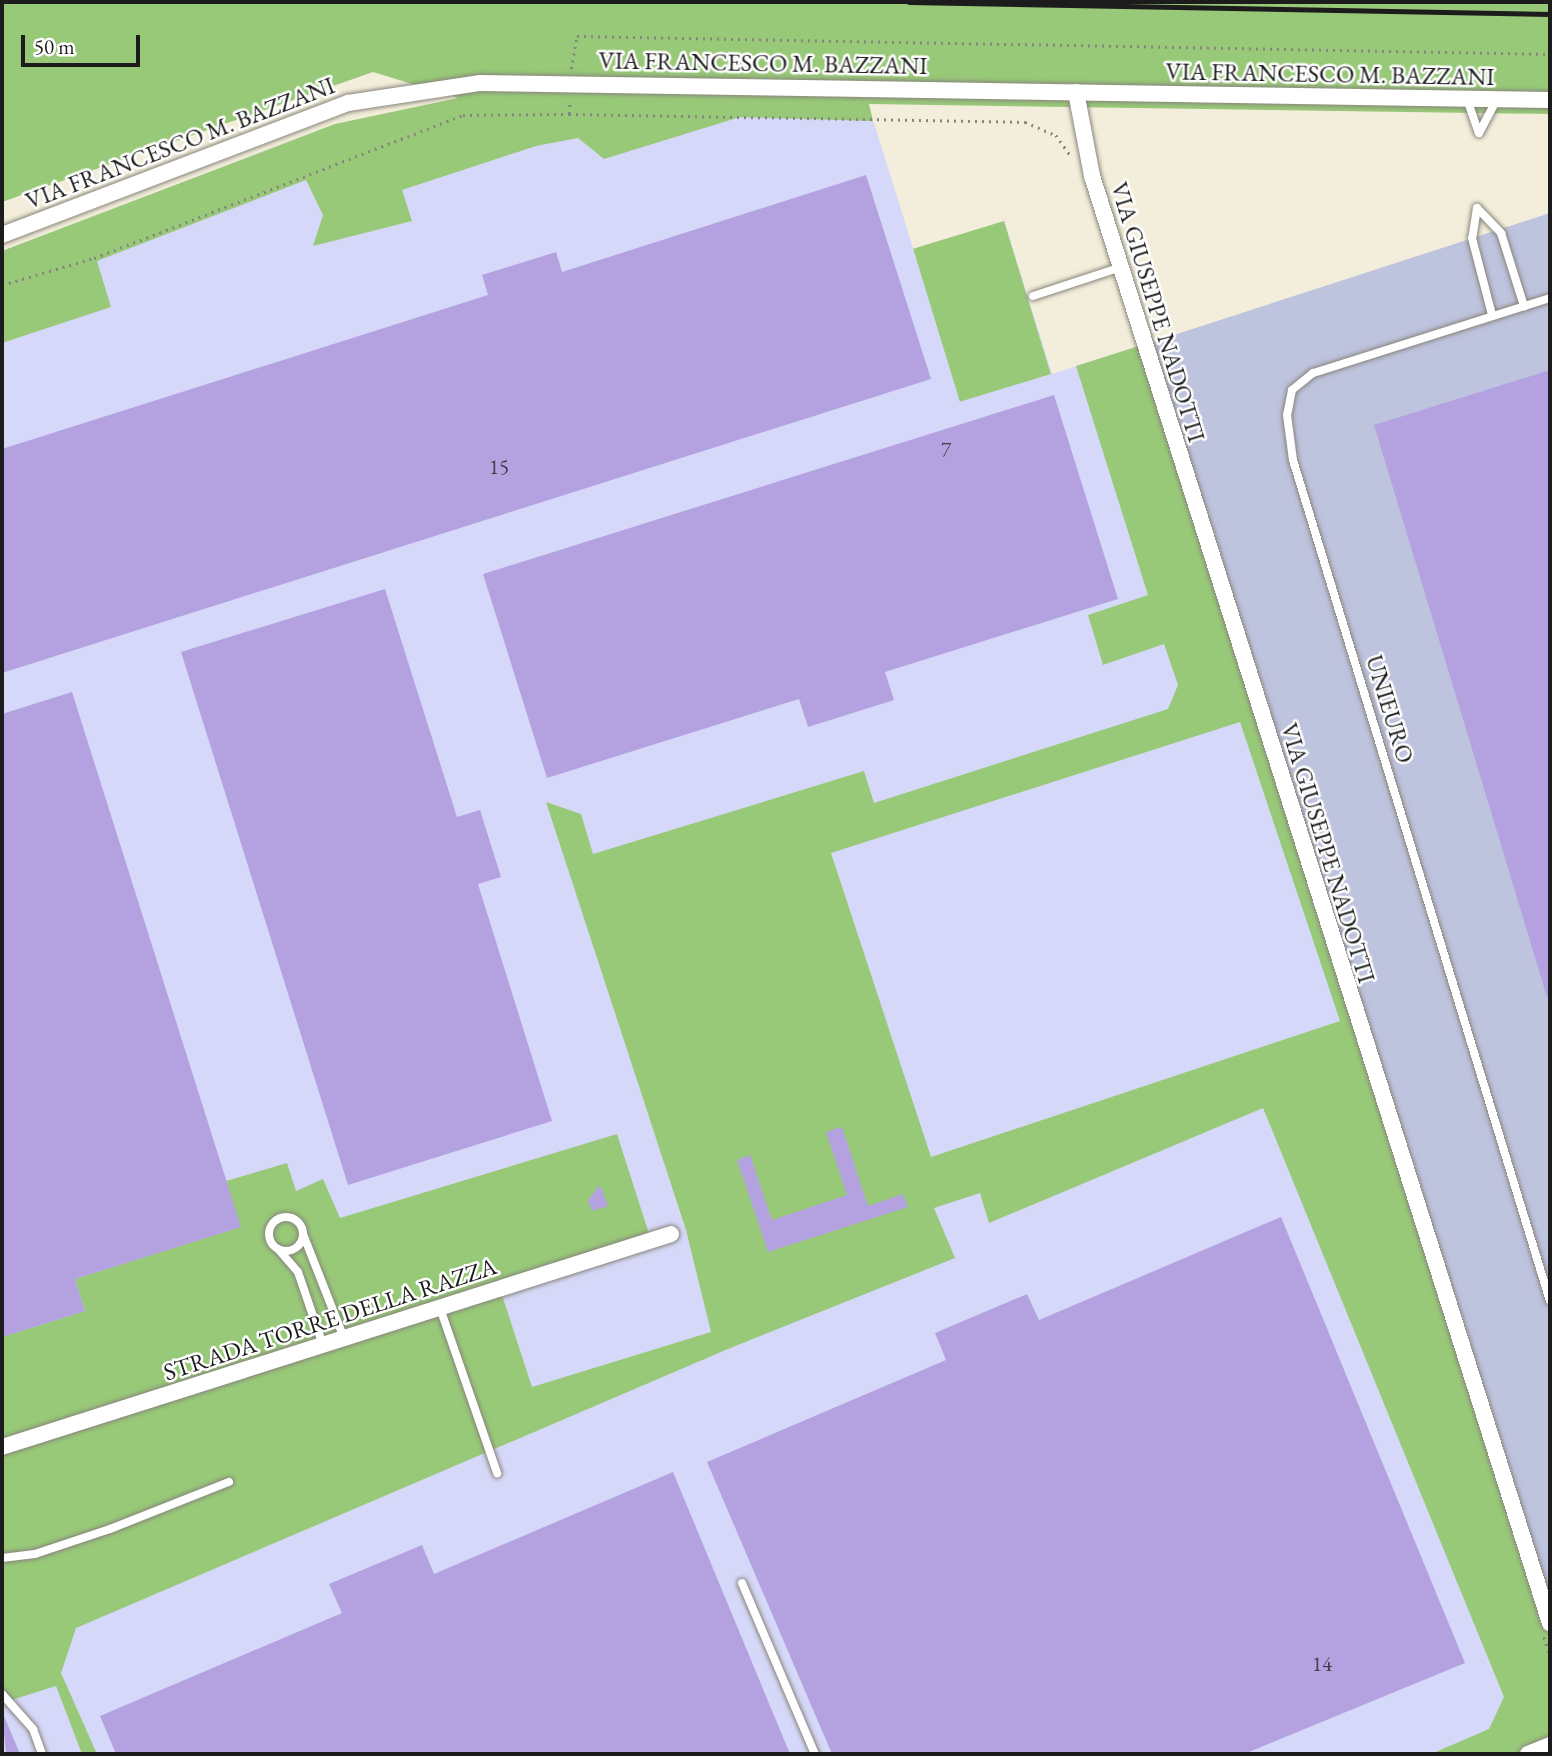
<!DOCTYPE html>
<html>
<head>
<meta charset="utf-8">
<style>
  body { margin:0 }
  #map { position:relative; width:1552px; height:1756px; overflow:hidden; background:#f3eedb; font-family:"EB Garamond",serif }
  div>[style] { position:absolute }
  .built>* { inset:0; background:#d6d8f9 }
  .industrial>* { inset:0; background:#bec3de }
  .green>* { inset:0; background:#98c978; transform-origin:0 0 }
  .building>* { inset:0; background:#b4a2e0 }
  .path>* { height:2.5px; margin-top:-1.25px; transform-origin:0; background:repeating-linear-gradient(90deg,#88857c 0 2px,transparent 0 7px) }
  .roads { filter:drop-shadow(0 0 2px #88857c) drop-shadow(0 0 2px #88857c) }
  .service>* { height:8px; margin:-4px; padding:0 4px; transform-origin:4px; border-radius:4px; background:#fff }
  .service>.ring { margin:-4px; padding:0; box-sizing:content-box; background:none; border:8px solid #fff; border-radius:50% }
  .minor>* { height:16px; margin:-8px; padding:0 8px; transform-origin:8px; border-radius:8px; background:#fff }
  .rail>* { height:4.5px; margin:-2.25px; padding:0 2.25px; transform-origin:2.25px; border-radius:2.25px; background:#1c1c1c }
  span { translate:-50% -50%; white-space:nowrap; text-align:center; line-height:1.15; -webkit-text-stroke:5px #fff; paint-order:stroke }
  .number-label { font-size:21px; color:#423e4d }
  .number-label span { -webkit-text-stroke-width:0 }
  .street-label { font-size:24px; color:#1c1c1c }
  .frame { position:absolute; inset:0; border:4px solid #1c1c1c; pointer-events:none }
  .scale { position:absolute; left:21px; top:35px; width:119px; height:32px; box-sizing:border-box; border:4px solid #1c1c1c; border-top:0; padding-left:9px; font-size:21px; line-height:24px; white-space:nowrap; color:#1c1c1c; -webkit-text-stroke:5px #fff; paint-order:stroke }
</style>
</head>
<body>
<div id="map">
  <div class="built">
    <i style="clip-path:polygon(868px 104px,914px 251px,1004px 221px,1052px 374px,1143px 345px,1550px 1619px,1550px 1754px,2px 1754px,2px 251px,335px 124px)"></i>
  </div>
  <div class="industrial">
    <i style="clip-path:polygon(1550px 213px,1550px 1619px,1143px 345px)"></i>
  </div>
  <div class="green">
    <i style="clip-path:polygon(2px 2px,1550px 2px,1550px 114px,869px 104px,873px 121px,740px 117px,604px 159px,578px 138px,536px 146px,402px 190px,412px 221px,313px 246px,323px 215px,306px 180px,97px 261px,111px 307px,2px 343px,2px 251px,335px 124px,458px 98px,373px 72px,2px 202px)"></i>
    <i style="left:1004px;top:221px;width:160px;height:95px;rotate:73deg"></i>
    <i style="clip-path:polygon(evenodd,1145px 344px,1550px 1619px,1550px 1746px,1531px 1754px,1431px 1754px,1489px 1729px,1504px 1697px,1263px 1108px,989px 1223px,980px 1193px,934px 1208px,955px 1258px,728px 1349px,76px 1628px,61px 1673px,97px 1754px,82px 1754px,56px 1686px,2px 1703px,2px 1337px,85px 1311px,75px 1279px,240px 1227px,226px 1181px,287px 1163px,296px 1191px,323px 1179px,340px 1218px,617px 1134px,651px 1240px,501px 1292px,532px 1387px,711px 1332px,686px 1230px,546px 802px,581px 814px,593px 854px,864px 771px,874px 803px,1168px 709px,1178px 685px,1164px 644px,1103px 665px,1088px 615px,1148px 595px,1076px 366px,1145px 344px,1240px 722px,1340px 1021px,931px 1157px,831px 853px,1240px 722px)"></i>
  </div>
  <div class="building">
    <i style="clip-path:polygon(866px 175px,931px 379px,2px 673px,2px 449px,488px 295px,482px 275px,556px 252px,562px 272px)"></i>
    <i style="clip-path:polygon(1550px 370px,1550px 996px,1547px 997px,1374px 425px)"></i>
    <i style="clip-path:polygon(1054px 395px,1118px 599px,885px 672px,894px 700px,808px 727px,799px 699px,547px 778px,483px 574px)"></i>
    <i style="clip-path:polygon(385px 589px,457px 817px,480px 810px,501px 877px,478px 884px,552px 1121px,348px 1185px,181px 652px)"></i>
    <i style="clip-path:polygon(72px 692px,241px 1227px,75px 1279px,85px 1311px,2px 1337px,2px 714px)"></i>
    <i style="clip-path:polygon(842px 1127px,868px 1206px,903px 1194px,908px 1207px,768px 1252px,737px 1160px,750px 1155px,772px 1220px,847px 1195px,826px 1132px)"></i>
    <i style="clip-path:polygon(600px 1185px,608px 1206px,592px 1211px,588px 1200px)"></i>
    <i style="clip-path:polygon(1281px 1217px,1465px 1663px,1244px 1754px,832px 1754px,707px 1462px,946px 1360px,935px 1333px,1027px 1294px,1039px 1320px)"></i>
    <i style="clip-path:polygon(673px 1472px,790px 1754px,116px 1754px,100px 1716px,342px 1613px,329px 1584px,422px 1545px,434px 1574px)"></i>
    <i style="clip-path:polygon(2px 1711px,20px 1754px,6px 1754px)"></i>
  </div>
  <div class="path">
    <i style="left:571px;top:69px;width:34px;rotate:-80deg"></i>
    <i style="left:577px;top:36px;width:973px;rotate:1.06deg"></i>
    <i style="left:569px;top:114px;width:456px;rotate:1deg"></i>
    <i style="left:1025px;top:122px;width:34px;rotate:23deg"></i>
    <i style="left:1056px;top:135px;width:24px;rotate:55deg"></i>
    <i style="left:2px;top:285px;width:96px;rotate:-16.4deg"></i>
    <i style="left:94px;top:258px;width:396px;rotate:-21.2deg"></i>
    <i style="left:463px;top:115px;width:106px;rotate:-0.5deg"></i>
    <i style="left:569px;top:114px;width:14px;rotate:-86deg"></i>
    <i style="left:1544px;top:1637px;width:19px;rotate:72deg"></i>
  </div>
  <div class="roads">
    <div class="service">
      <i style="left:1467px;top:99px;width:36px;rotate:71deg"></i>
      <i style="left:1479px;top:133px;width:38px;rotate:-62deg"></i>
      <i style="left:1477px;top:208px;width:35px;rotate:46deg"></i>
      <i style="left:1501px;top:233px;width:77px;rotate:72.5deg"></i>
      <i style="left:1477px;top:208px;width:30px;rotate:99deg"></i>
      <i style="left:1472px;top:238px;width:80px;rotate:75.4deg"></i>
      <i style="left:1033px;top:296px;width:93px;rotate:-18.2deg"></i>
      <i style="left:1550px;top:298px;width:249px;rotate:162.4deg"></i>
      <i style="left:1313px;top:373px;width:27px;rotate:141deg"></i>
      <i style="left:1292px;top:390px;width:25px;rotate:101deg"></i>
      <i style="left:1287px;top:415px;width:45px;rotate:82.4deg"></i>
      <i style="left:1293px;top:460px;width:879px;rotate:73.01deg"></i>
      <i class="ring" style="left:269px;top:1217px;width:26px;height:26px"></i>
      <i style="left:303px;top:1234px;width:112px;rotate:68.5deg"></i>
      <i style="left:278px;top:1249px;width:30px;rotate:49deg"></i>
      <i style="left:298px;top:1272px;width:77px;rotate:71.1deg"></i>
      <i style="left:440px;top:1308px;width:175px;rotate:70.9deg"></i>
      <i style="left:2px;top:1558px;width:33px;rotate:-7deg"></i>
      <i style="left:35px;top:1554px;width:79px;rotate:-18.4deg"></i>
      <i style="left:110px;top:1529px;width:128px;rotate:-21.6deg"></i>
      <i style="left:742px;top:1583px;width:186px;rotate:66.9deg"></i>
      <i style="left:2px;top:1694px;width:47px;rotate:48.5deg"></i>
      <i style="left:33px;top:1729px;width:27px;rotate:70deg"></i>
    </div>
    <div class="minor">
      <i style="left:1076px;top:92px;width:86px;rotate:79.2deg"></i>
      <i style="left:1092px;top:176px;width:1518px;rotate:72.44deg"></i>
      <i style="left:2px;top:235px;width:370px;rotate:-20.9deg"></i>
      <i style="left:348px;top:103px;width:134px;rotate:-8.6deg"></i>
      <i style="left:481px;top:83px;width:1069px;rotate:0.91deg"></i>
      <i style="left:2px;top:1447px;width:702px;rotate:-17.66deg"></i>
      <i style="left:1528px;top:1754px;width:24px;rotate:-22deg"></i>
    </div>
  </div>
  <div class="rail">
    <i style="left:909px;top:2px;width:641px;rotate:1.07deg"></i>
  </div>
  <div class="number-label">
    <span style="left:946px;top:450px">7</span>
    <span style="left:499px;top:467px">15</span>
    <span style="left:1322px;top:1664px">14</span>
  </div>
  <div class="street-label">
    <span style="left:763px;top:63px;rotate:1deg">VIA FRANCESCO M. BAZZANI</span>
    <span style="left:1330px;top:74px;rotate:1deg">VIA FRANCESCO M. BAZZANI</span>
    <span style="left:180px;top:143px;rotate:-21deg">VIA FRANCESCO M. BAZZANI</span>
    <span style="left:1158px;top:312px;rotate:73deg">VIA GIUSEPPE NADOTTI</span>
    <span style="left:1390px;top:709px;rotate:73deg">UNIEURO</span>
    <span style="left:1328px;top:853px;rotate:73deg">VIA GIUSEPPE NADOTTI</span>
    <span style="left:330px;top:1319px;rotate:-18deg">STRADA TORRE DELLA RAZZA</span>
  </div>
  <div class="frame"></div>
  <div class="scale">50 m</div>
</div>
</body>
</html>
